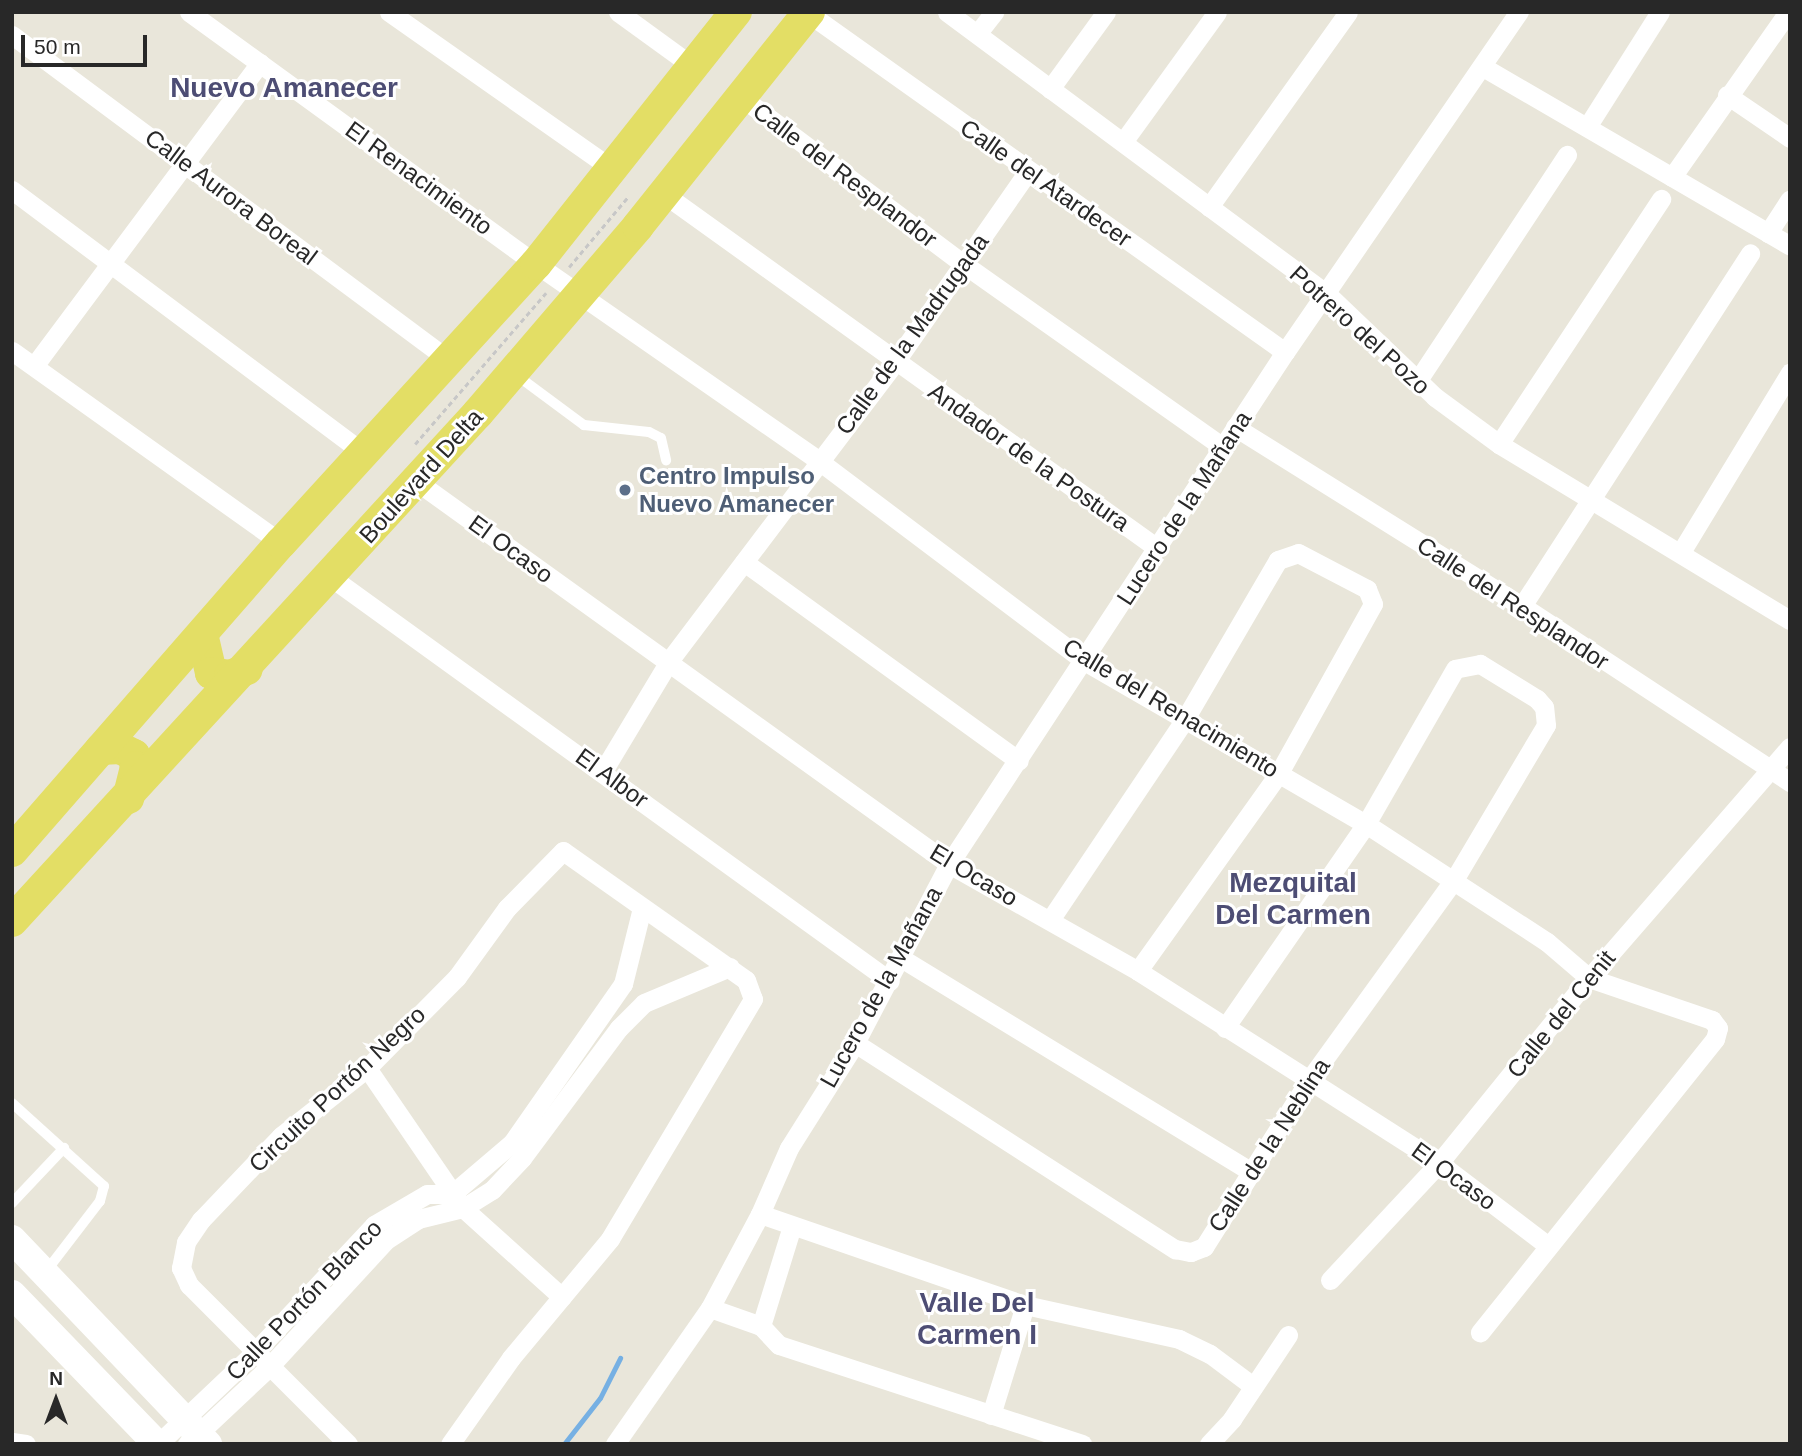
<!DOCTYPE html>
<html>
<head>
<meta charset="utf-8">
<style>
  body { margin:0 }
  #map { position:relative; width:1802px; height:1456px; overflow:hidden; background:#e9e6da; font-family:Helvetica,sans-serif }
  div>[style] { position:absolute }
  .stream>* { height:5px; margin:-2.5px; padding:0 2.5px; transform-origin:2.5px; border-radius:2.5px; background:#76b0e3 }
  .path>* { height:2.5px; margin-top:-1.25px; transform-origin:0; background:repeating-linear-gradient(90deg,#c7c7c7 0 5px,transparent 0 8.5px) }
  .lane>* { height:10px; margin:-5px; padding:0 5px; transform-origin:5px; border-radius:5px; background:#fff }
  .street>* { height:19px; margin:-9.5px; padding:0 9.5px; transform-origin:9.5px; border-radius:9.5px; background:#fff }
  .secondary>* { height:28px; margin:-14px; padding:0 14px; transform-origin:14px; border-radius:14px; background:#fff }
  .primary>* { height:32px; margin:-16px; padding:0 16px; transform-origin:16px; border-radius:16px; background:#e3de65 }
  .dots>* { width:19px; height:19px; translate:-50% -50%; box-sizing:border-box; border:4px solid #fff; border-radius:50% }
  span { translate:-50% -50%; white-space:nowrap; text-align:center; line-height:1.15; -webkit-text-stroke:6px #fff; paint-order:stroke }
  .street-label { font-size:24px; color:#282828 }
  .service-label { font-size:24px; color:#4e5e75; font-weight:700 }
  .left { translate:0 -50%; text-align:left }
  .quarter-label { font-size:28px; color:#4d4d74; font-weight:700 }
  .frame { position:absolute; inset:0; border:14px solid #282828; pointer-events:none }
  .north { position:absolute; left:21px; top:1365px; width:70px; height:70px; -webkit-text-stroke:5px #fff; paint-order:stroke; rotate:0deg; font-size:19px; font-weight:700; line-height:28px; text-align:center; color:#282828 }
  .north::after { content:''; display:block; margin:auto; width:24px; height:32px; background:#282828; clip-path:polygon(50% 0,100% 100%,50% 72%,0 100%) }
  .scale { position:absolute; left:21px; top:35px; width:126px; height:32px; box-sizing:border-box; border:4px solid #282828; border-top:0; padding-left:9px; font-size:21px; line-height:24px; white-space:nowrap; color:#282828; -webkit-text-stroke:5px #fff; paint-order:stroke }
</style>
</head>
<body>
<div id="map">
  <div class="stream">
    <i style="left:564px;top:1444px;width:58px;rotate:-52deg"></i>
    <i style="left:600px;top:1398px;width:45px;rotate:-63.4deg"></i>
  </div>
  <div class="path">
    <i style="left:569px;top:267px;width:92px;rotate:-49.9deg"></i>
    <i style="left:415px;top:444px;width:200px;rotate:-49.1deg"></i>
  </div>
  <div class="lane">
    <i style="left:515px;top:374px;width:86px;rotate:36.5deg"></i>
    <i style="left:584px;top:425px;width:65px;rotate:6.1deg"></i>
    <i style="left:649px;top:432px;width:13px;rotate:27deg"></i>
    <i style="left:661px;top:438px;width:23px;rotate:77deg"></i>
    <i style="left:12px;top:1103px;width:124px;rotate:42.1deg"></i>
    <i style="left:104px;top:1186px;width:16px;rotate:105deg"></i>
    <i style="left:100px;top:1201px;width:87px;rotate:127.5deg"></i>
    <i style="left:12px;top:1203px;width:76px;rotate:-46.6deg"></i>
  </div>
  <div class="street">
    <i style="left:189px;top:12px;width:429px;rotate:36deg"></i>
    <i style="left:536px;top:264px;width:345px;rotate:34.8deg"></i>
    <i style="left:819px;top:461px;width:334px;rotate:37deg"></i>
    <i style="left:1086px;top:662px;width:323px;rotate:30.1deg"></i>
    <i style="left:1366px;top:824px;width:216px;rotate:33.1deg"></i>
    <i style="left:1547px;top:942px;width:55px;rotate:40.6deg"></i>
    <i style="left:1589px;top:978px;width:130px;rotate:18.9deg"></i>
    <i style="left:1712px;top:1020px;width:10px;rotate:53deg"></i>
    <i style="left:1718px;top:1028px;width:11px;rotate:105deg"></i>
    <i style="left:1715px;top:1039px;width:376px;rotate:128.7deg"></i>
    <i style="left:389px;top:12px;width:273px;rotate:35.1deg"></i>
    <i style="left:618px;top:12px;width:90px;rotate:36deg"></i>
    <i style="left:947px;top:12px;width:475px;rotate:36.6deg"></i>
    <i style="left:1328px;top:295px;width:148px;rotate:43.6deg"></i>
    <i style="left:1435px;top:397px;width:79px;rotate:36.3deg"></i>
    <i style="left:1499px;top:444px;width:340px;rotate:31.2deg"></i>
    <i style="left:808px;top:13px;width:585px;rotate:35.4deg"></i>
    <i style="left:977px;top:34px;width:28px;rotate:-52deg"></i>
    <i style="left:12px;top:35px;width:545px;rotate:36.64deg"></i>
    <i style="left:1483px;top:67px;width:355px;rotate:30.2deg"></i>
    <i style="left:1050px;top:89px;width:95px;rotate:-54deg"></i>
    <i style="left:1727px;top:95px;width:76px;rotate:34.3deg"></i>
    <i style="left:741px;top:97px;width:280px;rotate:36.9deg"></i>
    <i style="left:965px;top:265px;width:316px;rotate:35.2deg"></i>
    <i style="left:1587px;top:127px;width:136px;rotate:-57.6deg"></i>
    <i style="left:1123px;top:142px;width:160px;rotate:-54.1deg"></i>
    <i style="left:1672px;top:177px;width:202px;rotate:-54.9deg"></i>
    <i style="left:12px;top:190px;width:439px;rotate:36.8deg"></i>
    <i style="left:664px;top:194px;width:607px;rotate:35.68deg"></i>
    <i style="left:1209px;top:207px;width:239px;rotate:-54.5deg"></i>
    <i style="left:1768px;top:233px;width:40px;rotate:-57.1deg"></i>
    <i style="left:12px;top:351px;width:330px;rotate:35.5deg"></i>
    <i style="left:34px;top:366px;width:378px;rotate:-53.3deg"></i>
    <i style="left:1418px;top:380px;width:270px;rotate:-56.5deg"></i>
    <i style="left:1235px;top:427px;width:338px;rotate:32deg"></i>
    <i style="left:1522px;top:606px;width:321px;rotate:33.3deg"></i>
    <i style="left:1499px;top:444px;width:294px;rotate:-56.5deg"></i>
    <i style="left:416px;top:481px;width:656px;rotate:35.7deg"></i>
    <i style="left:949px;top:864px;width:217px;rotate:29.5deg"></i>
    <i style="left:1138px;top:971px;width:203px;rotate:32.5deg"></i>
    <i style="left:1309px;top:1080px;width:154px;rotate:32.6deg"></i>
    <i style="left:1439px;top:1163px;width:136px;rotate:37.2deg"></i>
    <i style="left:1681px;top:552px;width:210px;rotate:-58.7deg"></i>
    <i style="left:744px;top:562px;width:339px;rotate:35.9deg"></i>
    <i style="left:332px;top:578px;width:688px;rotate:35.84deg"></i>
    <i style="left:1522px;top:606px;width:420px;rotate:-57.1deg"></i>
    <i style="left:603px;top:771px;width:128px;rotate:-59deg"></i>
    <i style="left:669px;top:661px;width:375px;rotate:-52.9deg"></i>
    <i style="left:895px;top:362px;width:233px;rotate:-55.1deg"></i>
    <i style="left:1050px;top:920px;width:242px;rotate:-56.1deg"></i>
    <i style="left:1185px;top:719px;width:184px;rotate:-59.7deg"></i>
    <i style="left:1278px;top:560px;width:21px;rotate:-19deg"></i>
    <i style="left:1298px;top:553px;width:78px;rotate:27.6deg"></i>
    <i style="left:1367px;top:589px;width:16px;rotate:68deg"></i>
    <i style="left:1373px;top:604px;width:193px;rotate:119.1deg"></i>
    <i style="left:1279px;top:773px;width:243px;rotate:125.5deg"></i>
    <i style="left:901px;top:958px;width:411px;rotate:31.4deg"></i>
    <i style="left:855px;top:1043px;width:381px;rotate:32.8deg"></i>
    <i style="left:1175px;top:1249px;width:16px;rotate:11deg"></i>
    <i style="left:1191px;top:1252px;width:14px;rotate:-21deg"></i>
    <i style="left:1204px;top:1247px;width:197px;rotate:-57.8deg"></i>
    <i style="left:1309px;top:1080px;width:247px;rotate:-54.1deg"></i>
    <i style="left:1454px;top:880px;width:180px;rotate:-59.3deg"></i>
    <i style="left:1546px;top:725px;width:18px;rotate:-96deg"></i>
    <i style="left:1544px;top:707px;width:11px;rotate:-131deg"></i>
    <i style="left:1537px;top:699px;width:67px;rotate:-148.4deg"></i>
    <i style="left:1480px;top:664px;width:25px;rotate:169deg"></i>
    <i style="left:1455px;top:669px;width:179px;rotate:119.9deg"></i>
    <i style="left:1366px;top:824px;width:248px;rotate:124.7deg"></i>
    <i style="left:367px;top:1068px;width:170px;rotate:55.6deg"></i>
    <i style="left:463px;top:1208px;width:133px;rotate:42deg"></i>
    <i style="left:760px;top:1214px;width:280px;rotate:19deg"></i>
    <i style="left:1025px;top:1305px;width:158px;rotate:12.4deg"></i>
    <i style="left:1179px;top:1339px;width:34px;rotate:26deg"></i>
    <i style="left:1210px;top:1354px;width:54px;rotate:36.7deg"></i>
    <i style="left:792px;top:1226px;width:105px;rotate:107.2deg"></i>
    <i style="left:761px;top:1326px;width:26px;rotate:47deg"></i>
    <i style="left:779px;top:1345px;width:319px;rotate:18.1deg"></i>
    <i style="left:1330px;top:1280px;width:160px;rotate:-47deg"></i>
    <i style="left:1439px;top:1163px;width:238px;rotate:-51deg"></i>
    <i style="left:1589px;top:978px;width:306px;rotate:-49deg"></i>
    <i style="left:710px;top:1308px;width:54px;rotate:19.4deg"></i>
    <i style="left:991px;top:1415px;width:115px;rotate:-72.8deg"></i>
    <i style="left:12px;top:1442px;width:14px;rotate:8deg"></i>
    <i style="left:158px;top:1444px;width:131px;rotate:-43.5deg"></i>
    <i style="left:253px;top:1354px;width:177px;rotate:-46.8deg"></i>
    <i style="left:374px;top:1225px;width:61px;rotate:-30.3deg"></i>
    <i style="left:427px;top:1194px;width:25px"></i>
    <i style="left:452px;top:1194px;width:79px;rotate:-40.4deg"></i>
    <i style="left:512px;top:1143px;width:194px;rotate:-55.1deg"></i>
    <i style="left:623px;top:984px;width:78px;rotate:-76deg"></i>
    <i style="left:187px;top:1444px;width:111px;rotate:-43.2deg"></i>
    <i style="left:268px;top:1368px;width:174px;rotate:-47.3deg"></i>
    <i style="left:386px;top:1240px;width:38px;rotate:-33deg"></i>
    <i style="left:418px;top:1219px;width:46px;rotate:-13.7deg"></i>
    <i style="left:463px;top:1208px;width:34px;rotate:-32deg"></i>
    <i style="left:492px;top:1190px;width:44px;rotate:-46.8deg"></i>
    <i style="left:522px;top:1158px;width:162px;rotate:-53.3deg"></i>
    <i style="left:619px;top:1028px;width:35px;rotate:-45deg"></i>
    <i style="left:644px;top:1003px;width:93px;rotate:-22.7deg"></i>
    <i style="left:348px;top:1444px;width:225px;rotate:-135deg"></i>
    <i style="left:189px;top:1285px;width:19px;rotate:-115deg"></i>
    <i style="left:181px;top:1268px;width:26px;rotate:-79deg"></i>
    <i style="left:186px;top:1242px;width:27px;rotate:-56deg"></i>
    <i style="left:201px;top:1220px;width:116px;rotate:-46.4deg"></i>
    <i style="left:281px;top:1136px;width:110px;rotate:-38.3deg"></i>
    <i style="left:367px;top:1068px;width:128px;rotate:-45.3deg"></i>
    <i style="left:457px;top:977px;width:85px;rotate:-54.1deg"></i>
    <i style="left:507px;top:908px;width:80px;rotate:-45.5deg"></i>
    <i style="left:563px;top:851px;width:224px;rotate:35.2deg"></i>
    <i style="left:746px;top:980px;width:20px;rotate:70deg"></i>
    <i style="left:753px;top:999px;width:279px;rotate:120.8deg"></i>
    <i style="left:610px;top:1239px;width:155px;rotate:129.8deg"></i>
    <i style="left:511px;top:1358px;width:105px;rotate:125.3deg"></i>
    <i style="left:615px;top:1444px;width:166px;rotate:-55.1deg"></i>
    <i style="left:710px;top:1308px;width:106px;rotate:-62deg"></i>
    <i style="left:760px;top:1214px;width:72px;rotate:-66.3deg"></i>
    <i style="left:789px;top:1148px;width:124px;rotate:-57.8deg"></i>
    <i style="left:855px;top:1043px;width:202px;rotate:-62.3deg"></i>
    <i style="left:949px;top:864px;width:612px;rotate:-56.73deg"></i>
    <i style="left:1285px;top:352px;width:413px;rotate:-55.5deg"></i>
    <i style="left:1209px;top:1444px;width:34px;rotate:-47deg"></i>
    <i style="left:1232px;top:1419px;width:101px;rotate:-56.3deg"></i>
  </div>
  <div class="secondary">
    <i style="left:12px;top:1239px;width:284px;rotate:46.3deg"></i>
    <i style="left:12px;top:1294px;width:209px;rotate:46deg"></i>
  </div>
  <div class="primary">
    <i style="left:203px;top:638px;width:36px;rotate:77deg"></i>
    <i style="left:211px;top:673px;width:19px;rotate:9deg"></i>
    <i style="left:230px;top:676px;width:18px;rotate:-22deg"></i>
    <i style="left:101px;top:749px;width:19px;rotate:-3deg"></i>
    <i style="left:120px;top:748px;width:16px;rotate:27deg"></i>
    <i style="left:134px;top:755px;width:12px;rotate:81deg"></i>
    <i style="left:136px;top:767px;width:32px;rotate:104deg"></i>
    <i style="left:12px;top:851px;width:409px;rotate:-48.9deg"></i>
    <i style="left:281px;top:543px;width:378px;rotate:-47.6deg"></i>
    <i style="left:536px;top:264px;width:322px;rotate:-51.6deg"></i>
    <i style="left:12px;top:921px;width:689px;rotate:-47.47deg"></i>
    <i style="left:478px;top:413px;width:246px;rotate:-49.4deg"></i>
    <i style="left:638px;top:226px;width:274px;rotate:-51.4deg"></i>
  </div>
  <div class="dots">
    <i style="left:625px;top:490px;background:#5c6f8a"></i>
  </div>
  <div class="street-label">
    <span style="left:845px;top:175px;rotate:37deg">Calle del Resplandor</span>
    <span style="left:419px;top:178px;rotate:36deg">El Renacimiento</span>
    <span style="left:1046px;top:183px;rotate:35deg">Calle del Atardecer</span>
    <span style="left:231px;top:197px;rotate:37deg">Calle Aurora Boreal</span>
    <span style="left:1360px;top:330px;rotate:42deg">Potrero del Pozo</span>
    <span style="left:912px;top:334px;rotate:-54deg">Calle de la Madrugada</span>
    <span style="left:1029px;top:457px;rotate:35deg">Andador de la Postura</span>
    <span style="left:421px;top:476px;rotate:-48deg">Boulevard Delta</span>
    <span style="left:1184px;top:508px;rotate:-57deg">Lucero de la Mañana</span>
    <span style="left:511px;top:549px;rotate:36deg">El Ocaso</span>
    <span style="left:1513px;top:603px;rotate:33deg">Calle del Resplandor</span>
    <span style="left:1171px;top:708px;rotate:31deg">Calle del Renacimiento</span>
    <span style="left:612px;top:778px;rotate:36deg">El Albor</span>
    <span style="left:974px;top:875px;rotate:31deg">El Ocaso</span>
    <span style="left:881px;top:987px;rotate:-61deg">Lucero de la Mañana</span>
    <span style="left:1561px;top:1014px;rotate:-51deg">Calle del Cenit</span>
    <span style="left:337px;top:1089px;rotate:-43deg">Circuito Portón Negro</span>
    <span style="left:1269px;top:1145px;rotate:-57deg">Calle de la Neblina</span>
    <span style="left:1454px;top:1176px;rotate:36deg">El Ocaso</span>
    <span style="left:304px;top:1300px;rotate:-46deg">Calle Portón Blanco</span>
  </div>
  <div class="service-label">
    <span class="left" style="left:639px;top:490px">Centro Impulso<br>Nuevo Amanecer</span>
  </div>
  <div class="quarter-label">
    <span style="left:284px;top:88px">Nuevo Amanecer</span>
    <span style="left:1293px;top:899px">Mezquital<br>Del Carmen</span>
    <span style="left:977px;top:1319px">Valle Del<br>Carmen I</span>
  </div>
  <div class="frame"></div>
  <div class="north">N</div>
  <div class="scale">50 m</div>
</div>
</body>
</html>
